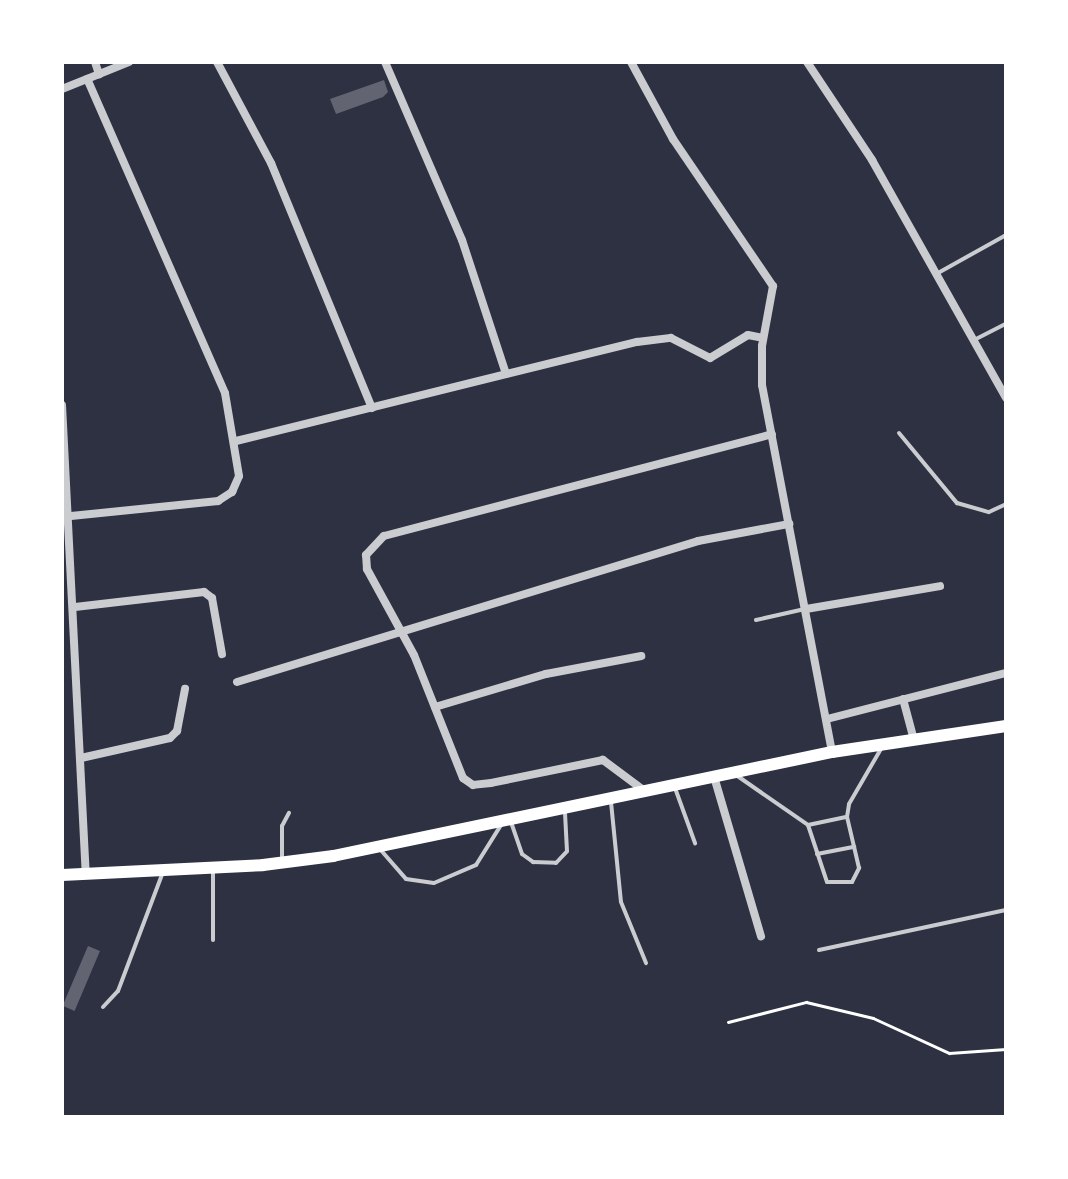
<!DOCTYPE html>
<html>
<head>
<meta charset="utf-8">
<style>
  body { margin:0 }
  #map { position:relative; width:1068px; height:1179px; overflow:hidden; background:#2d3142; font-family:Mulish,sans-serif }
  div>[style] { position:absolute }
  .building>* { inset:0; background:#626471; transform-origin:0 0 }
  .path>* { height:3px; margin:-1.5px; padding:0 1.5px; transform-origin:1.5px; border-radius:1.5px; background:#fff }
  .service>* { height:4px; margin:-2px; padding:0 2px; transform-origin:2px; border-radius:2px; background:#caccd0 }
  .minor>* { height:8px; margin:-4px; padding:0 4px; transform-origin:4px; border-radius:4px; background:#caccd0 }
  .secondary>* { height:12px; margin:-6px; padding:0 6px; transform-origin:6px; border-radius:6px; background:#fff }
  span { translate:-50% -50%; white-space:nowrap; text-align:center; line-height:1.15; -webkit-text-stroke:6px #fff; paint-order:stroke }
  .frame { position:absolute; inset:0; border:64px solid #fff; pointer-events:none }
</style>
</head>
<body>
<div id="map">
  <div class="building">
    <i style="clip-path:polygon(384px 80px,388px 92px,383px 97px,336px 114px,330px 99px)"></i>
    <i style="left:88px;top:946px;width:13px;height:65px;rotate:23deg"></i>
  </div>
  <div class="path">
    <i style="left:728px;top:1022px;width:81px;rotate:-14.4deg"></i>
    <i style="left:806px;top:1002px;width:69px;rotate:13.4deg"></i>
    <i style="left:873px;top:1018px;width:84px;rotate:24.7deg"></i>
    <i style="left:949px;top:1053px;width:57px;rotate:-4deg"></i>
  </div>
  <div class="service">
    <i style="left:938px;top:273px;width:78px;rotate:-29.2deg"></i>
    <i style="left:976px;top:339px;width:34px;rotate:-27deg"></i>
    <i style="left:899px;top:433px;width:91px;rotate:50.4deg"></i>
    <i style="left:957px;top:503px;width:33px;rotate:16deg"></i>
    <i style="left:989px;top:512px;width:19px;rotate:-25deg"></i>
    <i style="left:756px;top:620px;width:50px;rotate:-12.7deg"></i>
    <i style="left:736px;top:775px;width:88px;rotate:34.8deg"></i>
    <i style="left:808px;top:825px;width:60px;rotate:71.6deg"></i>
    <i style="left:827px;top:882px;width:25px"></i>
    <i style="left:852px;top:882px;width:16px;rotate:-63deg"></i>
    <i style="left:859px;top:868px;width:52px;rotate:-103.2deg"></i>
    <i style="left:847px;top:817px;width:13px;rotate:-81deg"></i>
    <i style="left:849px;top:804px;width:66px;rotate:-59.9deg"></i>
    <i style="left:675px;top:788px;width:59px;rotate:70deg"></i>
    <i style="left:611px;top:802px;width:100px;rotate:84.3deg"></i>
    <i style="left:621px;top:902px;width:66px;rotate:67.7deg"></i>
    <i style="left:511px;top:822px;width:34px;rotate:71deg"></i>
    <i style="left:522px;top:854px;width:14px;rotate:36deg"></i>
    <i style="left:533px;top:862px;width:23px;rotate:2deg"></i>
    <i style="left:556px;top:863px;width:16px;rotate:-47deg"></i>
    <i style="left:567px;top:851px;width:39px;rotate:-93deg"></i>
    <i style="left:808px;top:825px;width:40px;rotate:-12deg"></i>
    <i style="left:379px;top:848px;width:41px;rotate:48.9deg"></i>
    <i style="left:406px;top:879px;width:28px;rotate:8deg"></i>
    <i style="left:434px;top:883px;width:46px;rotate:-23.2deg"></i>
    <i style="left:476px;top:865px;width:47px;rotate:-58deg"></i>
    <i style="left:817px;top:854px;width:38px;rotate:-11deg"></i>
    <i style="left:282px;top:861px;width:35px;rotate:-90deg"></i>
    <i style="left:282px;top:826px;width:15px;rotate:-62deg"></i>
    <i style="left:213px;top:870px;width:70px;rotate:90deg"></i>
    <i style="left:819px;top:950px;width:191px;rotate:-12.1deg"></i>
    <i style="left:103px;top:1007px;width:22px;rotate:-47deg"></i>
    <i style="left:118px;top:991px;width:127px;rotate:-69.3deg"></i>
  </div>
  <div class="minor">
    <i style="left:95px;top:62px;width:13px;rotate:72deg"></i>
    <i style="left:217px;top:62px;width:115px;rotate:61.9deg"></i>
    <i style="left:271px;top:163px;width:265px;rotate:67.6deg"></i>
    <i style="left:385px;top:62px;width:194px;rotate:66.6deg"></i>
    <i style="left:462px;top:240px;width:141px;rotate:71.8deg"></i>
    <i style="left:631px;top:62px;width:88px;rotate:61.4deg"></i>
    <i style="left:673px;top:139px;width:178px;rotate:55.8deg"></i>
    <i style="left:773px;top:286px;width:61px;rotate:100.4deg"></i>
    <i style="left:762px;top:346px;width:39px;rotate:90deg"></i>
    <i style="left:762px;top:385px;width:374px;rotate:79.2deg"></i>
    <i style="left:807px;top:62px;width:118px;rotate:56.4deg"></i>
    <i style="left:872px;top:160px;width:273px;rotate:60.6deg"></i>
    <i style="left:62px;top:89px;width:72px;rotate:-21.9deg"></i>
    <i style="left:62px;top:405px;width:470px;rotate:87.1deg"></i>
    <i style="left:236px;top:441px;width:413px;rotate:-13.9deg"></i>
    <i style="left:637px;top:342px;width:34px;rotate:-7deg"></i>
    <i style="left:671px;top:338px;width:44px;rotate:27.1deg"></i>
    <i style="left:710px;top:358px;width:44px;rotate:-31.2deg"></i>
    <i style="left:748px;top:335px;width:15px;rotate:11deg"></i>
    <i style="left:71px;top:516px;width:148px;rotate:-5.8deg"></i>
    <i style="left:218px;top:501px;width:17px;rotate:-33deg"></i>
    <i style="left:232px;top:492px;width:17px;rotate:-66deg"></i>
    <i style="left:239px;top:476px;width:84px;rotate:-99.6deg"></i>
    <i style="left:225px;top:393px;width:343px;rotate:-113.7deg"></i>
    <i style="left:75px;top:607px;width:130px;rotate:-6.6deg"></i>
    <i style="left:204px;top:592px;width:10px;rotate:37deg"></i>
    <i style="left:212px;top:598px;width:57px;rotate:79.9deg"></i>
    <i style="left:806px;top:609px;width:136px;rotate:-9.7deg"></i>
    <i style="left:237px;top:682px;width:482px;rotate:-17deg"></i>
    <i style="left:698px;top:541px;width:93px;rotate:-10.6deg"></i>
    <i style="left:903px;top:699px;width:42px;rotate:75deg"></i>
    <i style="left:435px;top:707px;width:116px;rotate:-16.6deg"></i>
    <i style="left:546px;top:674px;width:97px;rotate:-10.7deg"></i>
    <i style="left:827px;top:719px;width:185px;rotate:-14.4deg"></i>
    <i style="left:81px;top:758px;width:91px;rotate:-12.7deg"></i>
    <i style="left:170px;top:738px;width:10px;rotate:-45deg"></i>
    <i style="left:177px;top:731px;width:43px;rotate:-79.2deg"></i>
    <i style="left:715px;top:780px;width:163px;rotate:73.6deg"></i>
    <i style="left:646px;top:792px;width:54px;rotate:-143.3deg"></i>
    <i style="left:603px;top:760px;width:114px;rotate:168.4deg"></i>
    <i style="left:491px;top:783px;width:18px;rotate:174deg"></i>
    <i style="left:473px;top:785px;width:12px;rotate:-145deg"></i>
    <i style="left:463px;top:778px;width:132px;rotate:-111.7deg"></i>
    <i style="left:414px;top:655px;width:98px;rotate:-118.7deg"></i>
    <i style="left:367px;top:569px;width:14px;rotate:-94deg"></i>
    <i style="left:366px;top:555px;width:26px;rotate:-47deg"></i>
    <i style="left:384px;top:536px;width:401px;rotate:-14.7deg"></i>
  </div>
  <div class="secondary">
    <i style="left:62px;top:875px;width:201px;rotate:-2.8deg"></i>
    <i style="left:263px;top:865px;width:71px;rotate:-7.3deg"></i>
    <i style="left:333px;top:856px;width:510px;rotate:-11.77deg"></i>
    <i style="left:832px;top:752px;width:176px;rotate:-8.5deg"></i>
  </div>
  <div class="frame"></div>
</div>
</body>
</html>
